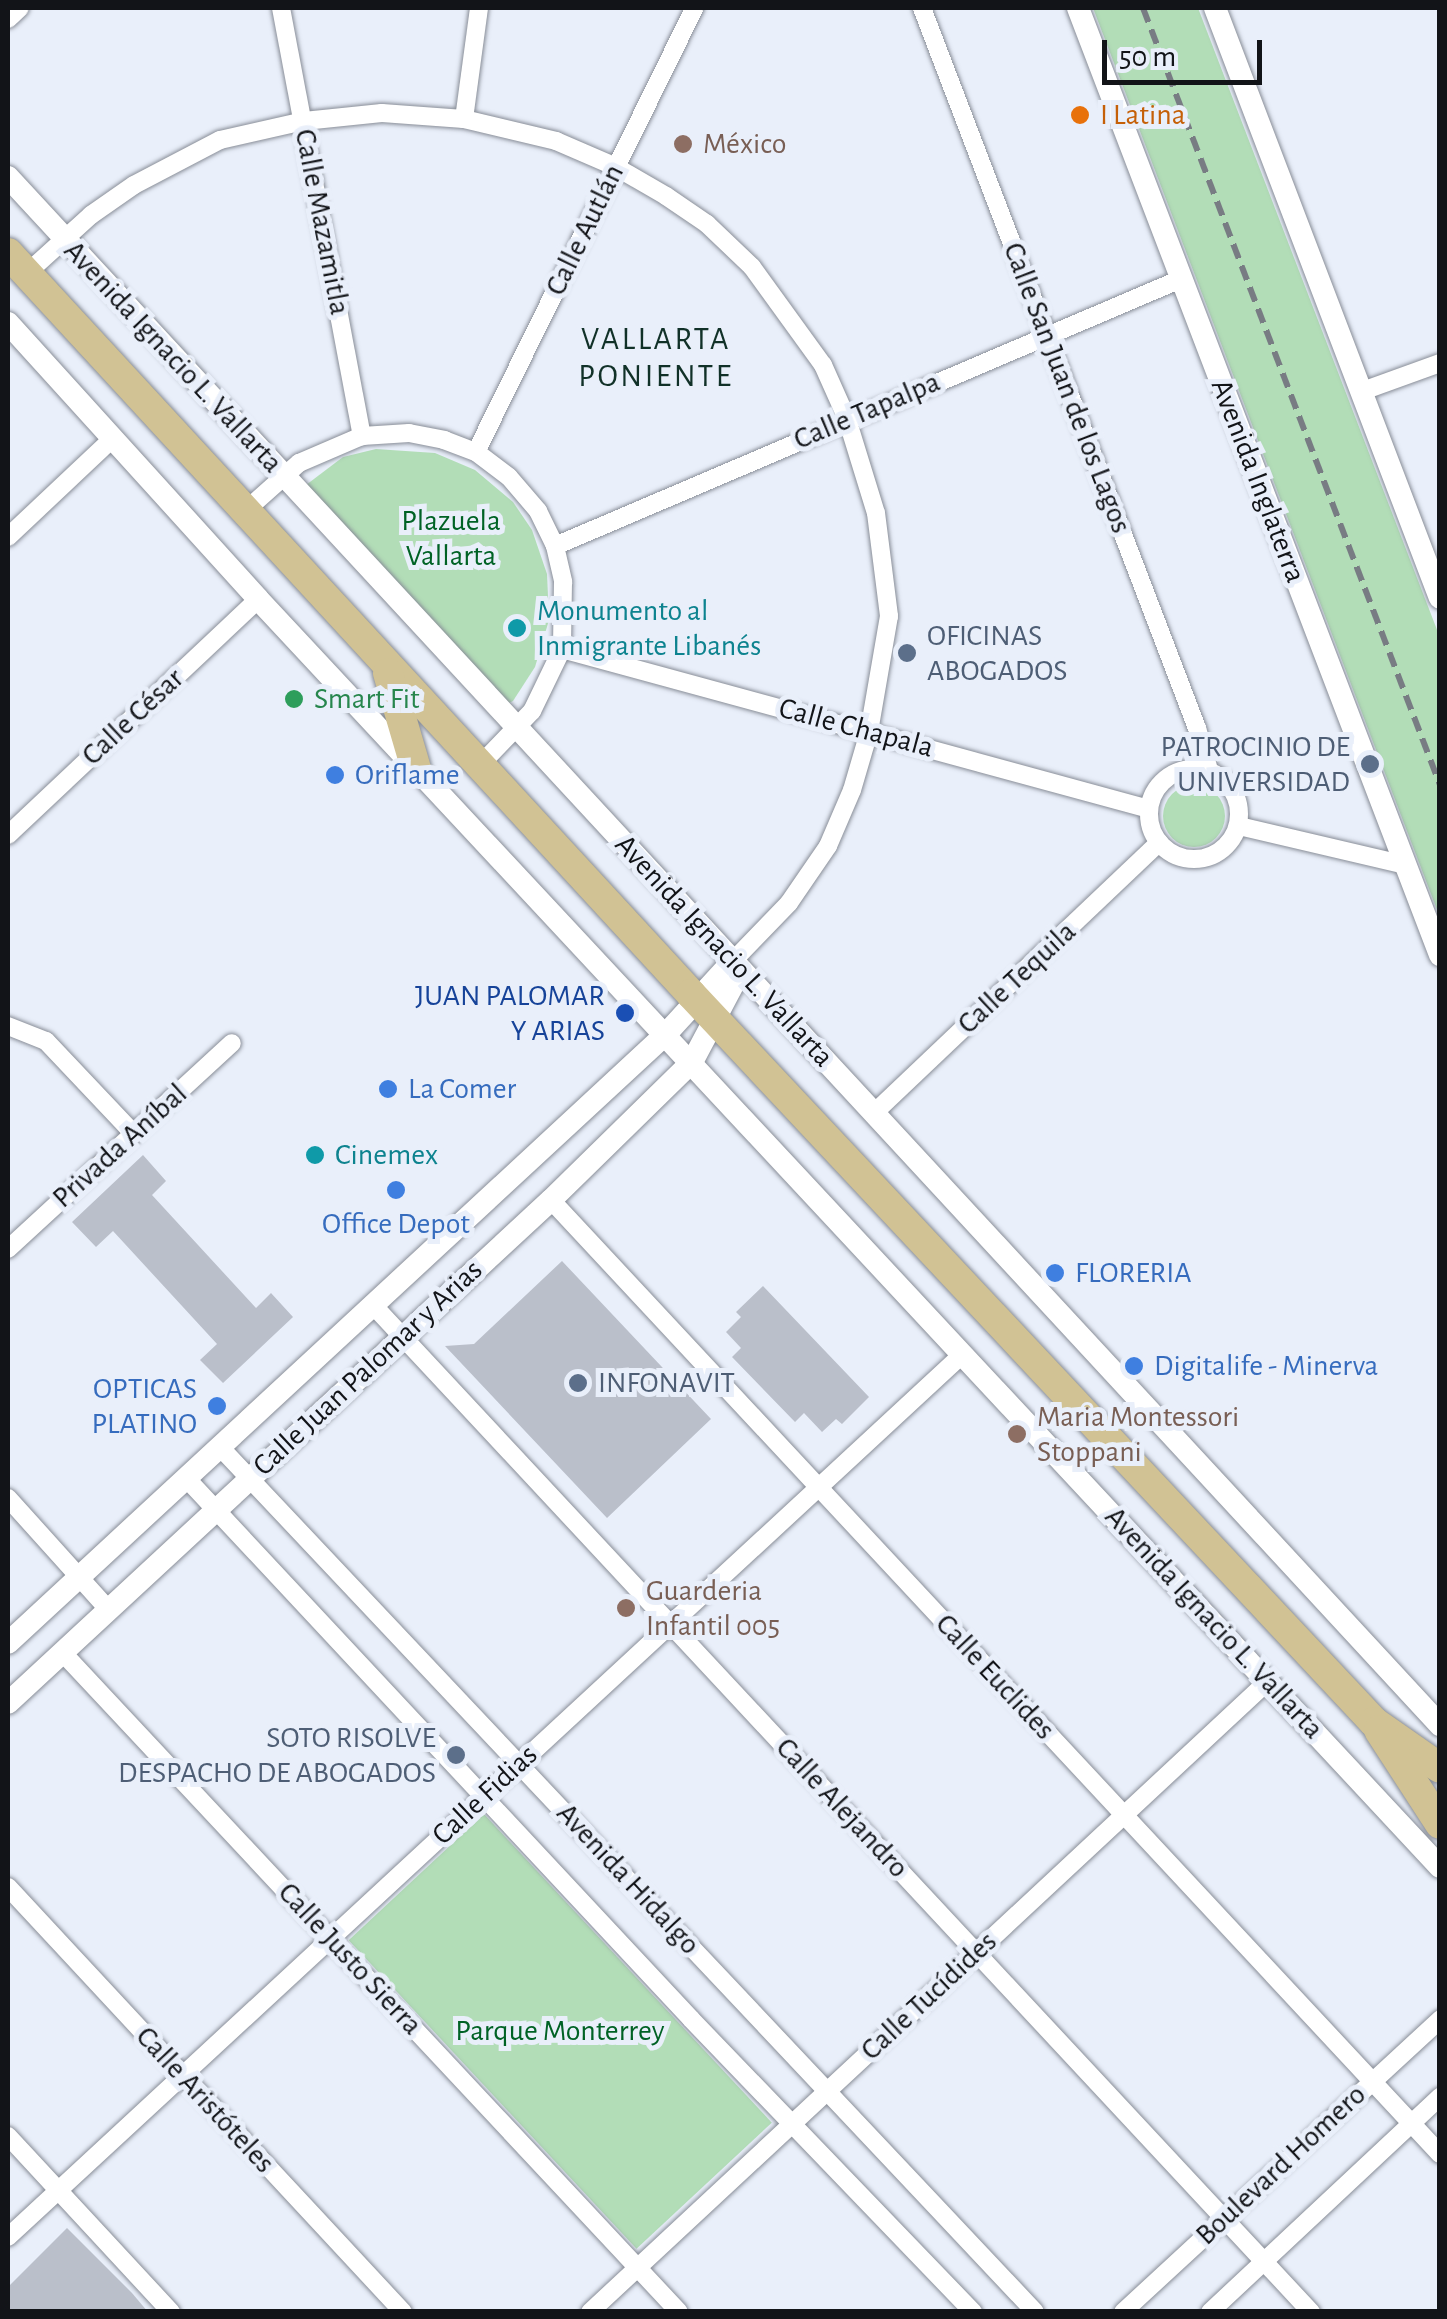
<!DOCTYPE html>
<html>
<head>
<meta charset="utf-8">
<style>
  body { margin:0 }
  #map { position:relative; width:1447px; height:2319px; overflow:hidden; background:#e9effa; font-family:"Alegreya Sans",sans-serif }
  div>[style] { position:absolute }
  .green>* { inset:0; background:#b2ddb7; transform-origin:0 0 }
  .round { border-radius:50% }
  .building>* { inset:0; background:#babfca }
  .roads { filter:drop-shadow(0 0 2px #888d97) drop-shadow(0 0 2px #888d97) }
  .minor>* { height:18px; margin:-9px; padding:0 9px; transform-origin:9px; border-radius:9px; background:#fff }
  .minor>.ring { margin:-9px; padding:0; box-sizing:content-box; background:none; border:18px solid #fff; border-radius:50% }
  .tertiary>* { height:22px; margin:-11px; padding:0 11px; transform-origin:11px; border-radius:11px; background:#fff }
  .primary>* { height:30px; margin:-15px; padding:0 15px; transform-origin:15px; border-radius:15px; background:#d1c294 }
  .rail>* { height:6px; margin-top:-3px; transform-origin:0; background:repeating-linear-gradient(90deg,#787c83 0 15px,transparent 0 23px) }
  .dots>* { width:28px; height:28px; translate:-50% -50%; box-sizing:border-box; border:5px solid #e9effa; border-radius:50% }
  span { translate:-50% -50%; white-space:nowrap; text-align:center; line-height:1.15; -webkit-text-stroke:10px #e9effa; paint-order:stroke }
  .food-label { font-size:30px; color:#c56008 }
  .left { translate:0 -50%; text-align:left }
  .education-label { font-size:30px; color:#785e54 }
  .street-label { font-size:30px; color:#121418 }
  .park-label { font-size:30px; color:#006225 }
  .culture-label { font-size:30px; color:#0d838f }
  .service-label { font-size:30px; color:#4e5e75 }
  .right { translate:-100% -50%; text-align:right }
  .leisure-label { font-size:30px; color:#27864d }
  .shop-label { font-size:30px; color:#366cbe }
  .transit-label { font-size:30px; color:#164399 }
  .neighbourhood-label { font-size:32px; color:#113128; letter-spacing:2.5px }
  .frame { position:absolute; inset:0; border:10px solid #121418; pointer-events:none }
  .scale { position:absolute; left:1102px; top:40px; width:160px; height:45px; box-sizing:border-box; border:5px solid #121418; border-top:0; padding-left:12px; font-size:30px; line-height:35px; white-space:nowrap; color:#121418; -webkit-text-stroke:8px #e9effa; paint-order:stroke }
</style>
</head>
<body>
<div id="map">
  <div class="green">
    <i style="clip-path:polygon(1093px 8px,1198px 8px,1439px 635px,1439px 915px)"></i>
    <i style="clip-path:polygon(376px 449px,435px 453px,475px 470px,513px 502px,532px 530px,547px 574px,549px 620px,535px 667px,513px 701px,509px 703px,306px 485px,343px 457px)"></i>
    <i class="round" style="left:1163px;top:785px;width:62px;height:62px"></i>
    <i style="left:484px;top:1814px;width:422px;height:185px;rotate:47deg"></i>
  </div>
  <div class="building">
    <i style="clip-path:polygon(143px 1155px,166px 1181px,152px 1195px,256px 1308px,271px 1293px,293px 1317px,223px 1383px,200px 1360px,217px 1344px,113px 1231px,96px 1247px,72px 1222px)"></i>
    <i style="clip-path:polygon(562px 1261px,711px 1419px,607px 1518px,445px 1346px,474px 1344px)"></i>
    <i style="clip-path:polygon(763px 1286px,869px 1397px,842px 1424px,836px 1419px,822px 1432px,804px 1413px,795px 1422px,732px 1357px,741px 1348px,726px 1332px,741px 1317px,736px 1312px)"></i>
    <i style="clip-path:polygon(67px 2228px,132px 2293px,148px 2312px,8px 2312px,8px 2287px)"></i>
  </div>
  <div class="roads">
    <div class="minor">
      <i style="left:281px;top:8px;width:436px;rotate:79.3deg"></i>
      <i style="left:922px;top:8px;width:771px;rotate:69.1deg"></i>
      <i style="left:1197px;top:728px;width:44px;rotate:74.1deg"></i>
      <i style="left:8px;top:19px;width:16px;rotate:-43deg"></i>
      <i style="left:464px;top:119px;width:112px;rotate:-82.3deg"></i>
      <i style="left:26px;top:274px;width:88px;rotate:-42.2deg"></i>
      <i style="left:91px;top:215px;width:52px;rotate:-34.9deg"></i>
      <i style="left:134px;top:185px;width:97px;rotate:-27.6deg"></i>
      <i style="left:220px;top:140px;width:86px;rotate:-12.7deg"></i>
      <i style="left:304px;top:121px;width:78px;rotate:-5.9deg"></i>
      <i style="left:382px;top:113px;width:82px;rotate:4.2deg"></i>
      <i style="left:464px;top:119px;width:95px;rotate:13.4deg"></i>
      <i style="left:556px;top:141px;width:65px;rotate:23.4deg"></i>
      <i style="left:616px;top:167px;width:58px;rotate:30.1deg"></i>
      <i style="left:666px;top:196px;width:50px;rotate:34.3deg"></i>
      <i style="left:707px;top:224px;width:62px;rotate:43.7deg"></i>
      <i style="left:752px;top:267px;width:121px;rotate:54.1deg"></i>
      <i style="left:823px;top:365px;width:59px;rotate:66deg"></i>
      <i style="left:847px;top:419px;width:98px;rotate:72.9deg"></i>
      <i style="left:876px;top:513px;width:104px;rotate:82.8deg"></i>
      <i style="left:889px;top:616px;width:118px;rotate:99.8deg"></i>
      <i style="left:869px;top:732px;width:60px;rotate:106.3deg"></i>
      <i style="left:852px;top:790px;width:61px;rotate:113.2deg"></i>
      <i style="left:828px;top:846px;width:69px;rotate:124.4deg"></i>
      <i style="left:789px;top:903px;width:81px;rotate:134deg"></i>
      <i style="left:1360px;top:392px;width:85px;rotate:-19.9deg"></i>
      <i style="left:476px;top:452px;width:495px;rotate:-63.8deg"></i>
      <i style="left:244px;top:512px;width:74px;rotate:-41.7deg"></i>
      <i style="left:299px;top:463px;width:69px;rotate:-23.2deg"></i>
      <i style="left:362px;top:436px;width:47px;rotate:-3.7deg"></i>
      <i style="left:409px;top:433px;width:36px;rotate:11deg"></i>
      <i style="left:444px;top:440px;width:34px;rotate:21deg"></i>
      <i style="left:476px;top:452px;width:41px;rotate:37.1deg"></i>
      <i style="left:509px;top:477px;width:45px;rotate:49.5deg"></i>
      <i style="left:538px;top:511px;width:39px;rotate:64deg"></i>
      <i style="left:555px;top:546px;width:37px;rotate:77deg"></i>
      <i style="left:563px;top:582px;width:67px;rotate:90.9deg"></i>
      <i style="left:562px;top:649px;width:69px;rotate:115.8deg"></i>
      <i style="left:532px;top:711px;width:76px;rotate:133.9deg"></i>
      <i style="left:8px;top:537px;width:143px;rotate:-43.3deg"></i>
      <i style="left:555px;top:546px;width:681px;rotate:-23.1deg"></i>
      <i style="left:562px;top:649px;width:608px;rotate:15.25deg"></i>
      <i class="ring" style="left:1149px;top:769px;width:72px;height:72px"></i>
      <i style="left:1239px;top:826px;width:171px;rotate:13.2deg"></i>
      <i style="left:8px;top:835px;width:344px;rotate:-43.3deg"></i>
      <i style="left:8px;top:1026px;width:41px;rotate:21.5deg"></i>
      <i style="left:46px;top:1041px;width:128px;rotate:46.6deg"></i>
      <i style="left:874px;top:1113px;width:393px;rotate:-43.5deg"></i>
      <i style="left:551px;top:1200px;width:1304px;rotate:47.02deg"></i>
      <i style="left:8px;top:1249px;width:304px;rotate:-42.6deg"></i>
      <i style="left:372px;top:1304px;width:1378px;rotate:47.03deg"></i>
      <i style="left:220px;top:1447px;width:1188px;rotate:46.7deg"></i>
      <i style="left:187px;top:1479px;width:739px;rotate:46.97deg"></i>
      <i style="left:691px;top:2019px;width:407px;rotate:46.1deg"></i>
      <i style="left:8px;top:1498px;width:149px;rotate:48deg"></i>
      <i style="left:62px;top:1652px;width:903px;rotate:46.93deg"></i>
      <i style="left:8px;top:1887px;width:580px;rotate:47.1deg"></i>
      <i style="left:8px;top:2136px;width:240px;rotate:47.2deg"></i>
      <i style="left:8px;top:2237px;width:1301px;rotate:-42.76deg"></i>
      <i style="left:590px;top:2312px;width:926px;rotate:-42.94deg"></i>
      <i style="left:1123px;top:2312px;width:432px;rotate:-42.7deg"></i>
      <i style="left:1210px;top:2312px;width:315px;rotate:-43.1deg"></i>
    </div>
    <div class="tertiary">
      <i style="left:1078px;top:8px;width:1014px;rotate:69.08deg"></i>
      <i style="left:1215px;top:8px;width:631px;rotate:69.13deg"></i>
      <i style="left:8px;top:177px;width:2109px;rotate:47.23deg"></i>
      <i style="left:8px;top:323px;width:372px;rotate:47.8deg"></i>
      <i style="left:258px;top:599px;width:1733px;rotate:47.01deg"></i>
      <i style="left:8px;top:1643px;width:897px;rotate:-42.79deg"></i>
      <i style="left:666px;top:1034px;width:99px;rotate:-47.5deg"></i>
      <i style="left:8px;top:1703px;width:740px;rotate:-42.81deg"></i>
      <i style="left:551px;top:1200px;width:197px;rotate:-44.4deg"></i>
      <i style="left:692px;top:1062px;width:104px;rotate:-62deg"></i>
    </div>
    <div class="primary">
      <i style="left:8px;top:253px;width:1008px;rotate:47.33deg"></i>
      <i style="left:691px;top:994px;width:998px;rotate:46.83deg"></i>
      <i style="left:1374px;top:1722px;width:80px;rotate:34.9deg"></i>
      <i style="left:388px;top:673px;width:100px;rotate:73.7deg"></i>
      <i style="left:1379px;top:1730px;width:112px;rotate:57deg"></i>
    </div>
  </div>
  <div class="rail">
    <i style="left:1143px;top:8px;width:832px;rotate:69.08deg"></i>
  </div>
  <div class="dots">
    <i style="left:1080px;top:115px;background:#e8710a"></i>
    <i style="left:683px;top:144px;background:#8d6e63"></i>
    <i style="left:517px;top:628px;background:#0f9aa8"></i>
    <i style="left:907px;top:653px;background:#5c6f8a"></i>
    <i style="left:294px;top:699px;background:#2e9e5b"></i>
    <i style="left:1370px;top:764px;background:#5c6f8a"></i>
    <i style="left:335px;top:775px;background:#3f7fe0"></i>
    <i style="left:625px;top:1013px;background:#1a4fb4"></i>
    <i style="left:388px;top:1089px;background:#3f7fe0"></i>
    <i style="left:315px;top:1155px;background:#0f9aa8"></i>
    <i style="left:396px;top:1190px;background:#3f7fe0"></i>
    <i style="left:1055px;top:1273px;background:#3f7fe0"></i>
    <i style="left:1134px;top:1366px;background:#3f7fe0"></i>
    <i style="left:578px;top:1383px;background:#5c6f8a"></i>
    <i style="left:217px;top:1406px;background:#3f7fe0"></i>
    <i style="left:1017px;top:1434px;background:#8d6e63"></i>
    <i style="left:626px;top:1608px;background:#8d6e63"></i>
    <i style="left:456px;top:1755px;background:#5c6f8a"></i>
  </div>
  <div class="food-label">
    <span class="left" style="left:1100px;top:115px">I Latina</span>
  </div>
  <div class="education-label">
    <span class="left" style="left:703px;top:144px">México</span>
    <span class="left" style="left:1037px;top:1434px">Maria Montessori<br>Stoppani</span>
    <span class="left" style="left:646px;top:1608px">Guarderia<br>Infantil 005</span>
  </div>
  <div class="street-label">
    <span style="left:322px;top:222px;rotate:79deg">Calle Mazamitla</span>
    <span style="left:585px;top:230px;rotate:-64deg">Calle Autlán</span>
    <span style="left:173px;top:357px;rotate:47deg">Avenida Ignacio L. Vallarta</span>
    <span style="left:1067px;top:388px;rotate:69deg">Calle San Juan de los Lagos</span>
    <span style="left:867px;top:411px;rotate:-23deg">Calle Tapalpa</span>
    <span style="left:1258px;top:481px;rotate:69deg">Avenida Inglaterra</span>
    <span style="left:133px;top:717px;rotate:-43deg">Calle César</span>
    <span style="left:856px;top:728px;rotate:15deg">Calle Chapala</span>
    <span style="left:724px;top:951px;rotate:47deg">Avenida Ignacio L. Vallarta</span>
    <span style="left:1017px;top:978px;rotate:-43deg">Calle Tequila</span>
    <span style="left:120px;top:1146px;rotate:-42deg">Privada Aníbal</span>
    <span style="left:368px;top:1368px;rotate:-43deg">Calle Juan Palomar y Arias</span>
    <span style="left:1214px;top:1623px;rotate:47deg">Avenida Ignacio L. Vallarta</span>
    <span style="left:995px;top:1677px;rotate:47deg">Calle Euclides</span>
    <span style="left:485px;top:1795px;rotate:-43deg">Calle Fidias</span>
    <span style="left:842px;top:1808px;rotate:47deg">Calle Alejandro</span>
    <span style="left:628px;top:1879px;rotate:47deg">Avenida Hidalgo</span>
    <span style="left:350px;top:1959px;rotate:47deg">Calle Justo Sierra</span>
    <span style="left:929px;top:1996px;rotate:-43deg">Calle Tucídides</span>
    <span style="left:205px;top:2100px;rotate:47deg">Calle Aristóteles</span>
    <span style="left:1281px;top:2165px;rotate:-43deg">Boulevard Homero</span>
  </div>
  <div class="park-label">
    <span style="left:451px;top:538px">Plazuela<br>Vallarta</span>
    <span style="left:560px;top:2031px">Parque Monterrey</span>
  </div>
  <div class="culture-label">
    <span class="left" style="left:537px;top:628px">Monumento al<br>Inmigrante Libanés</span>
    <span class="left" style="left:335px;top:1155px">Cinemex</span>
  </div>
  <div class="service-label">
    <span class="left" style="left:927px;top:653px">OFICINAS<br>ABOGADOS</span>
    <span class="right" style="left:1350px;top:764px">PATROCINIO DE<br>UNIVERSIDAD</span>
    <span class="left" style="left:598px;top:1383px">INFONAVIT</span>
    <span class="right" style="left:436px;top:1755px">SOTO RISOLVE<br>DESPACHO DE ABOGADOS</span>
  </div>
  <div class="leisure-label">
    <span class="left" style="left:314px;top:699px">Smart Fit</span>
  </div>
  <div class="shop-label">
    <span class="left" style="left:355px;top:775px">Oriflame</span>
    <span class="left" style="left:408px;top:1089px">La Comer</span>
    <span style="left:396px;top:1224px">Office Depot</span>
    <span class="left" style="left:1075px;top:1273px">FLORERIA</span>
    <span class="left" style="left:1154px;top:1366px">Digitalife - Minerva</span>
    <span class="right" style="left:197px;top:1406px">OPTICAS<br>PLATINO</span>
  </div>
  <div class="transit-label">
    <span class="right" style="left:605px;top:1013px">JUAN PALOMAR<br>Y ARIAS</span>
  </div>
  <div class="neighbourhood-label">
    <span style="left:656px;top:358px">VALLARTA<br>PONIENTE</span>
  </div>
  <div class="frame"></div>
  <div class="scale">50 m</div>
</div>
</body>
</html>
